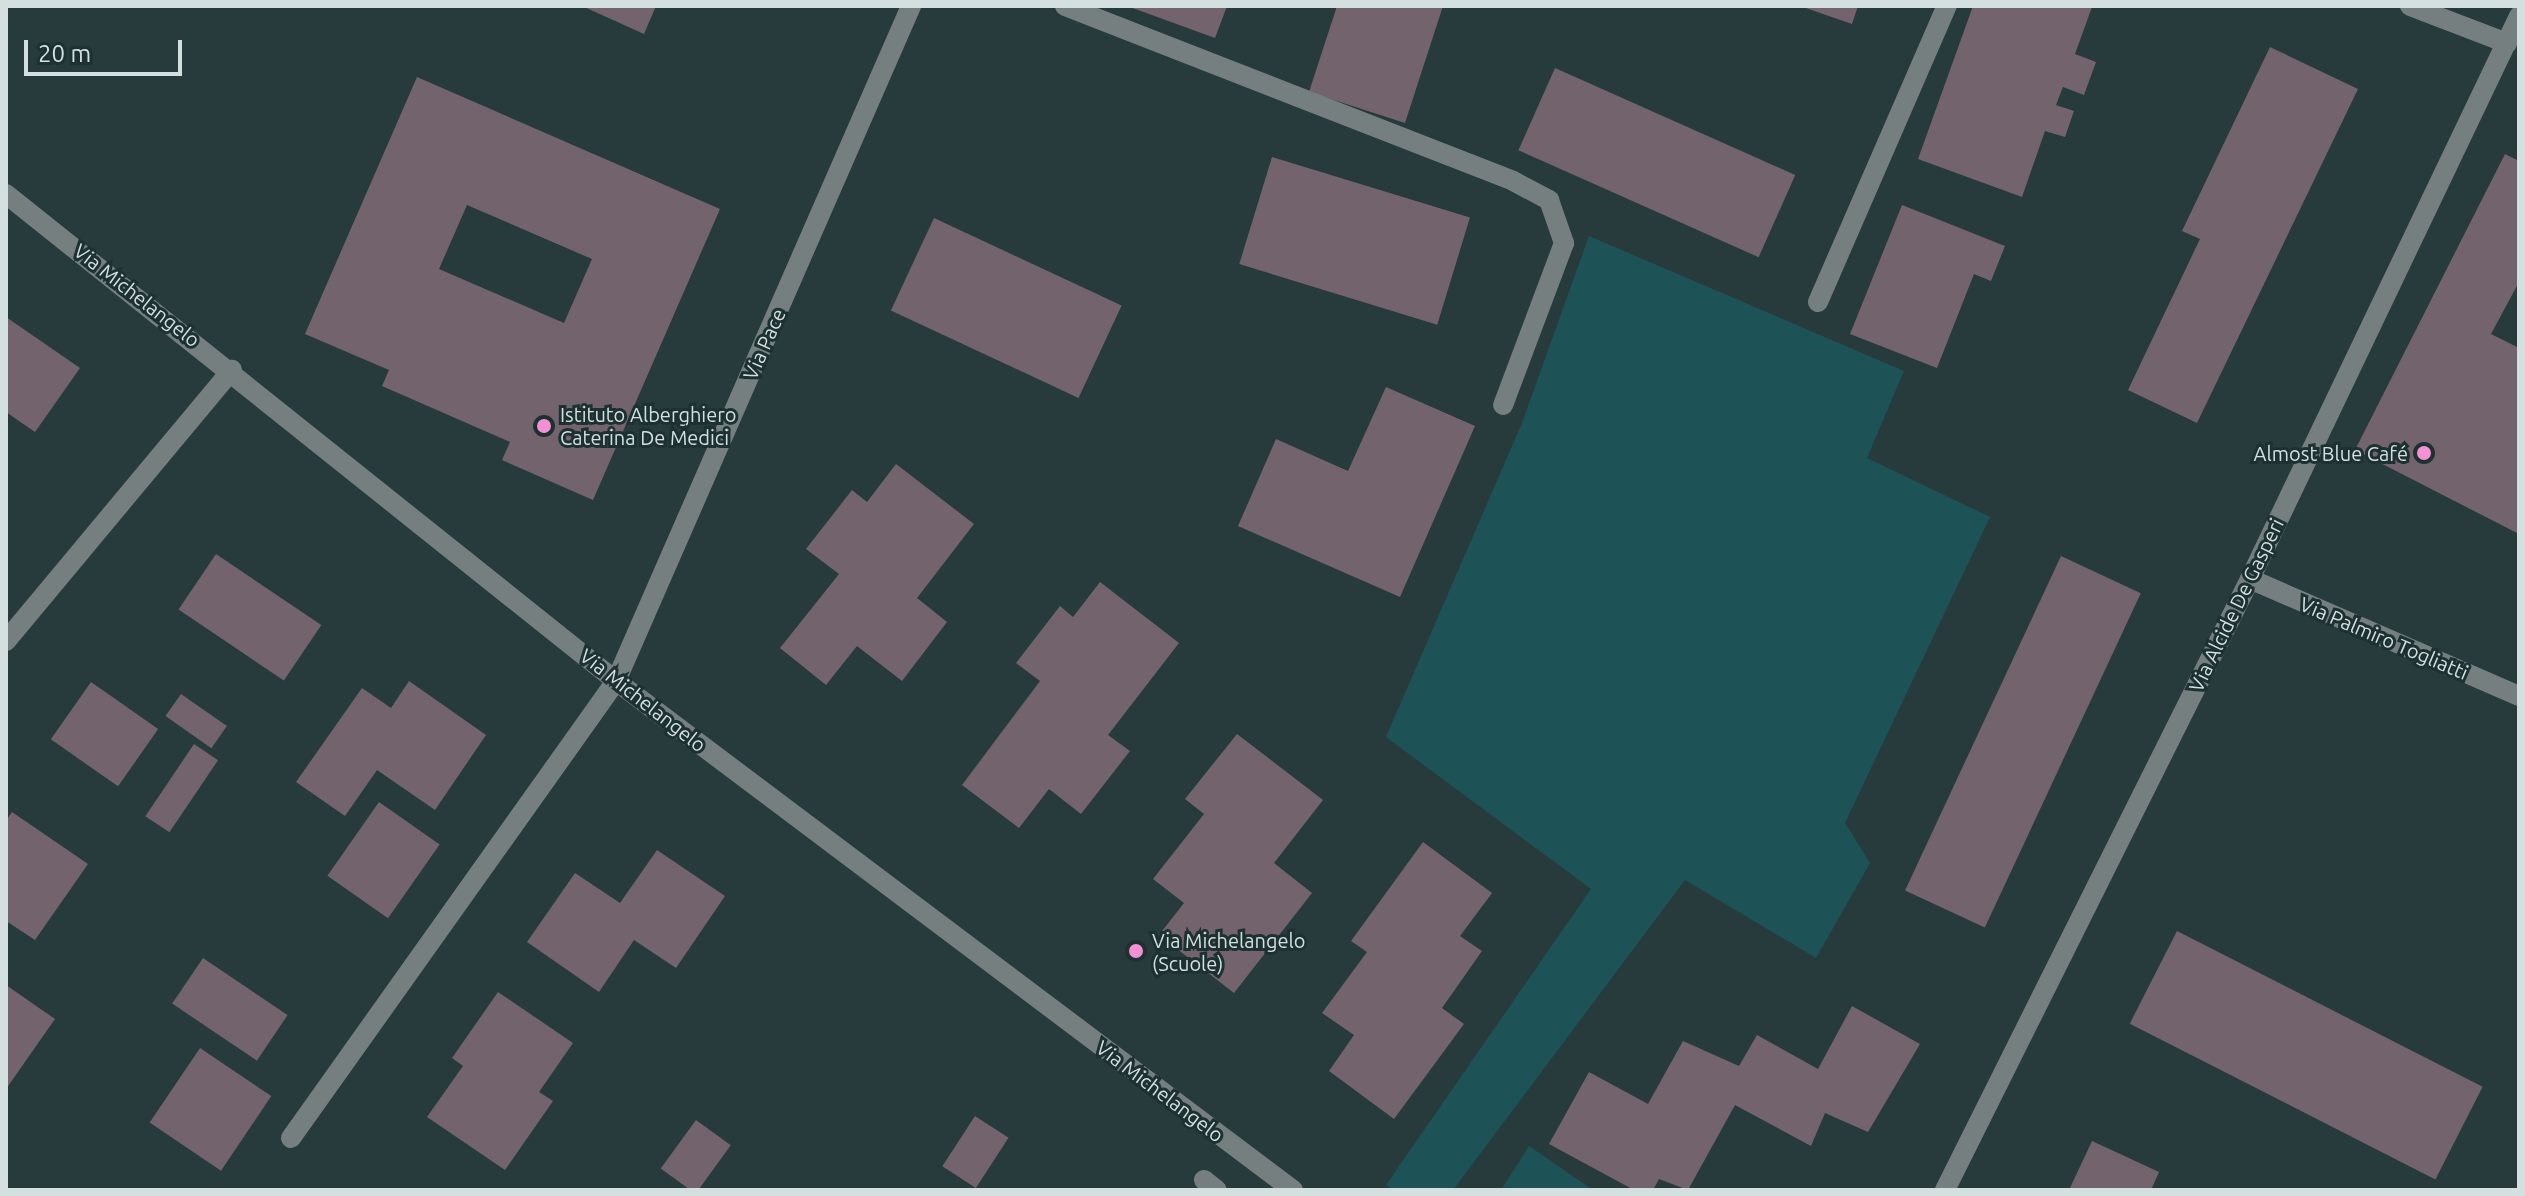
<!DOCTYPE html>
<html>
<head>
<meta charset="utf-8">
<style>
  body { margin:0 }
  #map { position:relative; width:2525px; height:1196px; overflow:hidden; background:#273b3d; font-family:Ubuntu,sans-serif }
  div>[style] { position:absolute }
  .green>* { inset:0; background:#1d5356 }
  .building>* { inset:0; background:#73636d; transform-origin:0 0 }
  .minor>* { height:20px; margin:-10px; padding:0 10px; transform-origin:10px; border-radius:10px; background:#757f80 }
  .dots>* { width:22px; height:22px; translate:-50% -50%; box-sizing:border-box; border:4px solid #1d3132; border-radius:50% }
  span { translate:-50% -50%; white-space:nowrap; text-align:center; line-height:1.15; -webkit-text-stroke:6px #1d3132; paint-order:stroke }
  .street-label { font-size:20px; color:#d4dfe0 }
  .poi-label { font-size:20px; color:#d4dfe0 }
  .left { translate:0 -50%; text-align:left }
  .right { translate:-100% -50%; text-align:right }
  .frame { position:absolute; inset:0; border:8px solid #d4dfe0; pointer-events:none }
  .scale { position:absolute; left:24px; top:40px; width:158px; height:36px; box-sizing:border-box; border:4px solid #d4dfe0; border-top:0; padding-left:10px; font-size:24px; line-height:28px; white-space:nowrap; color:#d4dfe0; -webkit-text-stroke:6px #1d3132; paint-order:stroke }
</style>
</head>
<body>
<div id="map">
  <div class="green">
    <i style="clip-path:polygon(1589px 236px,1904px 371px,1867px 458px,1990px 517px,1845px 823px,1870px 863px,1816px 958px,1685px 880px,1453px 1190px,1393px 1190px,1386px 1185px,1591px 889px,1386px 737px,1522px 423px)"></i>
    <i style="clip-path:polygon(1529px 1146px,1593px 1190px,1501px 1190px)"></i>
  </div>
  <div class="building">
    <i style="clip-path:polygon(582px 6px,656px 6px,644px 34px)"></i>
    <i style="clip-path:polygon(1127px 6px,1227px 6px,1215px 38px)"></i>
    <i style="clip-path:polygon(1337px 6px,1443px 6px,1405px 123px,1309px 92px)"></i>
    <i style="clip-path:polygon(1800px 6px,1858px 6px,1852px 24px)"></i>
    <i style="clip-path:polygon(1973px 6px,2092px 7px,2075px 54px,2096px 62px,2084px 95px,2063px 87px,2056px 105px,2074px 111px,2065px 137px,2045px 131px,2022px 197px,1918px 159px)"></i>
    <i style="clip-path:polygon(2270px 47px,2358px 89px,2197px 423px,2128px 390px,2200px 239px,2182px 231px)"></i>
    <i style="left:1555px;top:68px;width:263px;height:90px;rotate:24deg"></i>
    <i style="clip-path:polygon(evenodd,417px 77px,720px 209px,593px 500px,502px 460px,510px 442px,382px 386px,389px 370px,305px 334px,417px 77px,467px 205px,592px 259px,564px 323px,439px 269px,467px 205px)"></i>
    <i style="clip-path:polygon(2505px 154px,2519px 161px,2519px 282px,2491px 334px,2519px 348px,2519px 534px,2355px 450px)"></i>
    <i style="left:1272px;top:157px;width:207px;height:112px;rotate:17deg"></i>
    <i style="clip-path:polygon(1902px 205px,2005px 246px,1991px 281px,1974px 274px,1937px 368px,1850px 334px)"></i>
    <i style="left:934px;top:218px;width:207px;height:102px;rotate:25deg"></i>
    <i style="clip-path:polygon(6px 317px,80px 368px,35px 432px,6px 412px)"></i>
    <i style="clip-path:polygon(1386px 387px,1475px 426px,1400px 597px,1238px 526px,1276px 439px,1348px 471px)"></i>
    <i style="clip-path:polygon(896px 464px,974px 524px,917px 598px,947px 622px,902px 681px,857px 646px,826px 685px,780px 648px,839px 574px,806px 549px,852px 490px,867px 502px)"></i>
    <i style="left:216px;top:554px;width:127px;height:67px;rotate:34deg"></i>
    <i style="left:2061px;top:556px;width:88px;height:369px;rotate:25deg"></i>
    <i style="clip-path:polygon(1100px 582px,1179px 643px,1108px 735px,1130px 751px,1081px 814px,1049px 789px,1019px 828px,962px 785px,1040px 681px,1016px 663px,1060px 606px,1073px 617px)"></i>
    <i style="clip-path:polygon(409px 681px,486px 735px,435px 810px,377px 770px,345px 816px,296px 782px,362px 688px,391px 708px)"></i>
    <i style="left:91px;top:682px;width:82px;height:70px;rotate:35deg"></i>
    <i style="left:181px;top:694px;width:56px;height:27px;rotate:35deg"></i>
    <i style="clip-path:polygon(1237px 734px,1323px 800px,1274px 863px,1312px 893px,1234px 993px,1159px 935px,1184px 903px,1153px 879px,1204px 814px,1185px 799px)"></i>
    <i style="left:194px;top:744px;width:29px;height:87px;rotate:34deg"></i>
    <i style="left:379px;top:802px;width:74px;height:90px;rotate:35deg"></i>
    <i style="clip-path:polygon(12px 812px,88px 864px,35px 940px,6px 921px,6px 821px)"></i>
    <i style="clip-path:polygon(1423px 842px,1492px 893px,1460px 936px,1482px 951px,1442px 1008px,1464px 1024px,1394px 1119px,1329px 1071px,1354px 1035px,1322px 1013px,1367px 952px,1351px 941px)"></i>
    <i style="clip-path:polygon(657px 850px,725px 896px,676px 968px,634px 940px,599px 992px,527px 942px,575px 873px,620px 903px)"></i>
    <i style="left:2177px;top:931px;width:343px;height:104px;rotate:27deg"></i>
    <i style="left:203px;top:958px;width:102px;height:55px;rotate:34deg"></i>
    <i style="clip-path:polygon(6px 985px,55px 1019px,6px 1089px)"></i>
    <i style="clip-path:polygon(498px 992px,573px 1043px,539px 1092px,553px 1101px,505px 1170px,427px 1117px,463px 1066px,452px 1058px)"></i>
    <i style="clip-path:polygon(1852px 1006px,1920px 1044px,1868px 1132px,1825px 1113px,1811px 1146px,1735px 1105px,1688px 1190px,1659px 1179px,1653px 1190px,1634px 1190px,1549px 1144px,1589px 1072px,1648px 1104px,1683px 1041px,1739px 1066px,1757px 1035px,1818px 1069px)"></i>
    <i style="left:200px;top:1048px;width:86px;height:90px;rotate:34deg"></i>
    <i style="left:975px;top:1116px;width:40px;height:60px;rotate:33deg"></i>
    <i style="left:696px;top:1120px;width:43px;height:60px;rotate:36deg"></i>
    <i style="clip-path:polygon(2092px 1141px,2159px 1172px,2151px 1190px,2069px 1190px)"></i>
  </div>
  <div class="minor">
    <i style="left:1065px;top:6px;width:481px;rotate:21.3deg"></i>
    <i style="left:1513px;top:181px;width:41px;rotate:27.8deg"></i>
    <i style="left:1549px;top:200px;width:46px;rotate:70.8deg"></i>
    <i style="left:1564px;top:243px;width:173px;rotate:110.6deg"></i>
    <i style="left:2410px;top:6px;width:104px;rotate:20.9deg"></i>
    <i style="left:6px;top:194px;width:781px;rotate:38.6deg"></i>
    <i style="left:616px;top:681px;width:847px;rotate:36.94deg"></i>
    <i style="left:1818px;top:302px;width:323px;rotate:-66.5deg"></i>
    <i style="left:2250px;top:579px;width:293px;rotate:23.5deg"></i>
    <i style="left:6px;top:641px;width:353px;rotate:-50.2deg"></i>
    <i style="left:291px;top:1138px;width:561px;rotate:-54.58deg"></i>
    <i style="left:616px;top:681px;width:737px;rotate:-66.39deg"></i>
    <i style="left:1204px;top:1180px;width:16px;rotate:38deg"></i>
    <i style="left:1945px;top:1190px;width:683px;rotate:-63.47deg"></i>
    <i style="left:2250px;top:579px;width:624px;rotate:-64.46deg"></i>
  </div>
  <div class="dots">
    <i style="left:544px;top:426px;background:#f491d4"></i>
    <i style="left:2424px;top:453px;background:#f491d4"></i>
    <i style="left:1136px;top:951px;background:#f491d4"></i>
  </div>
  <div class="street-label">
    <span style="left:137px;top:295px;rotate:38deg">Via Michelangelo</span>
    <span style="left:764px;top:344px;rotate:-66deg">Via Pace</span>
    <span style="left:2236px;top:605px;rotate:-64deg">Via Alcide De Gasperi</span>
    <span style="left:2384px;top:638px;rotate:23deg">Via Palmiro Togliatti</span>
    <span style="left:643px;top:700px;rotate:38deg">Via Michelangelo</span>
    <span style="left:1160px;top:1091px;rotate:37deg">Via Michelangelo</span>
  </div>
  <div class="poi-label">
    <span class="left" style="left:560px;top:426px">Istituto Alberghiero<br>Caterina De Medici</span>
    <span class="right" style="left:2408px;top:453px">Almost Blue Café</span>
    <span class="left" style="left:1152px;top:952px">Via Michelangelo<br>(Scuole)</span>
  </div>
  <div class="frame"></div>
  <div class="scale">20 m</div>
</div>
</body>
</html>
